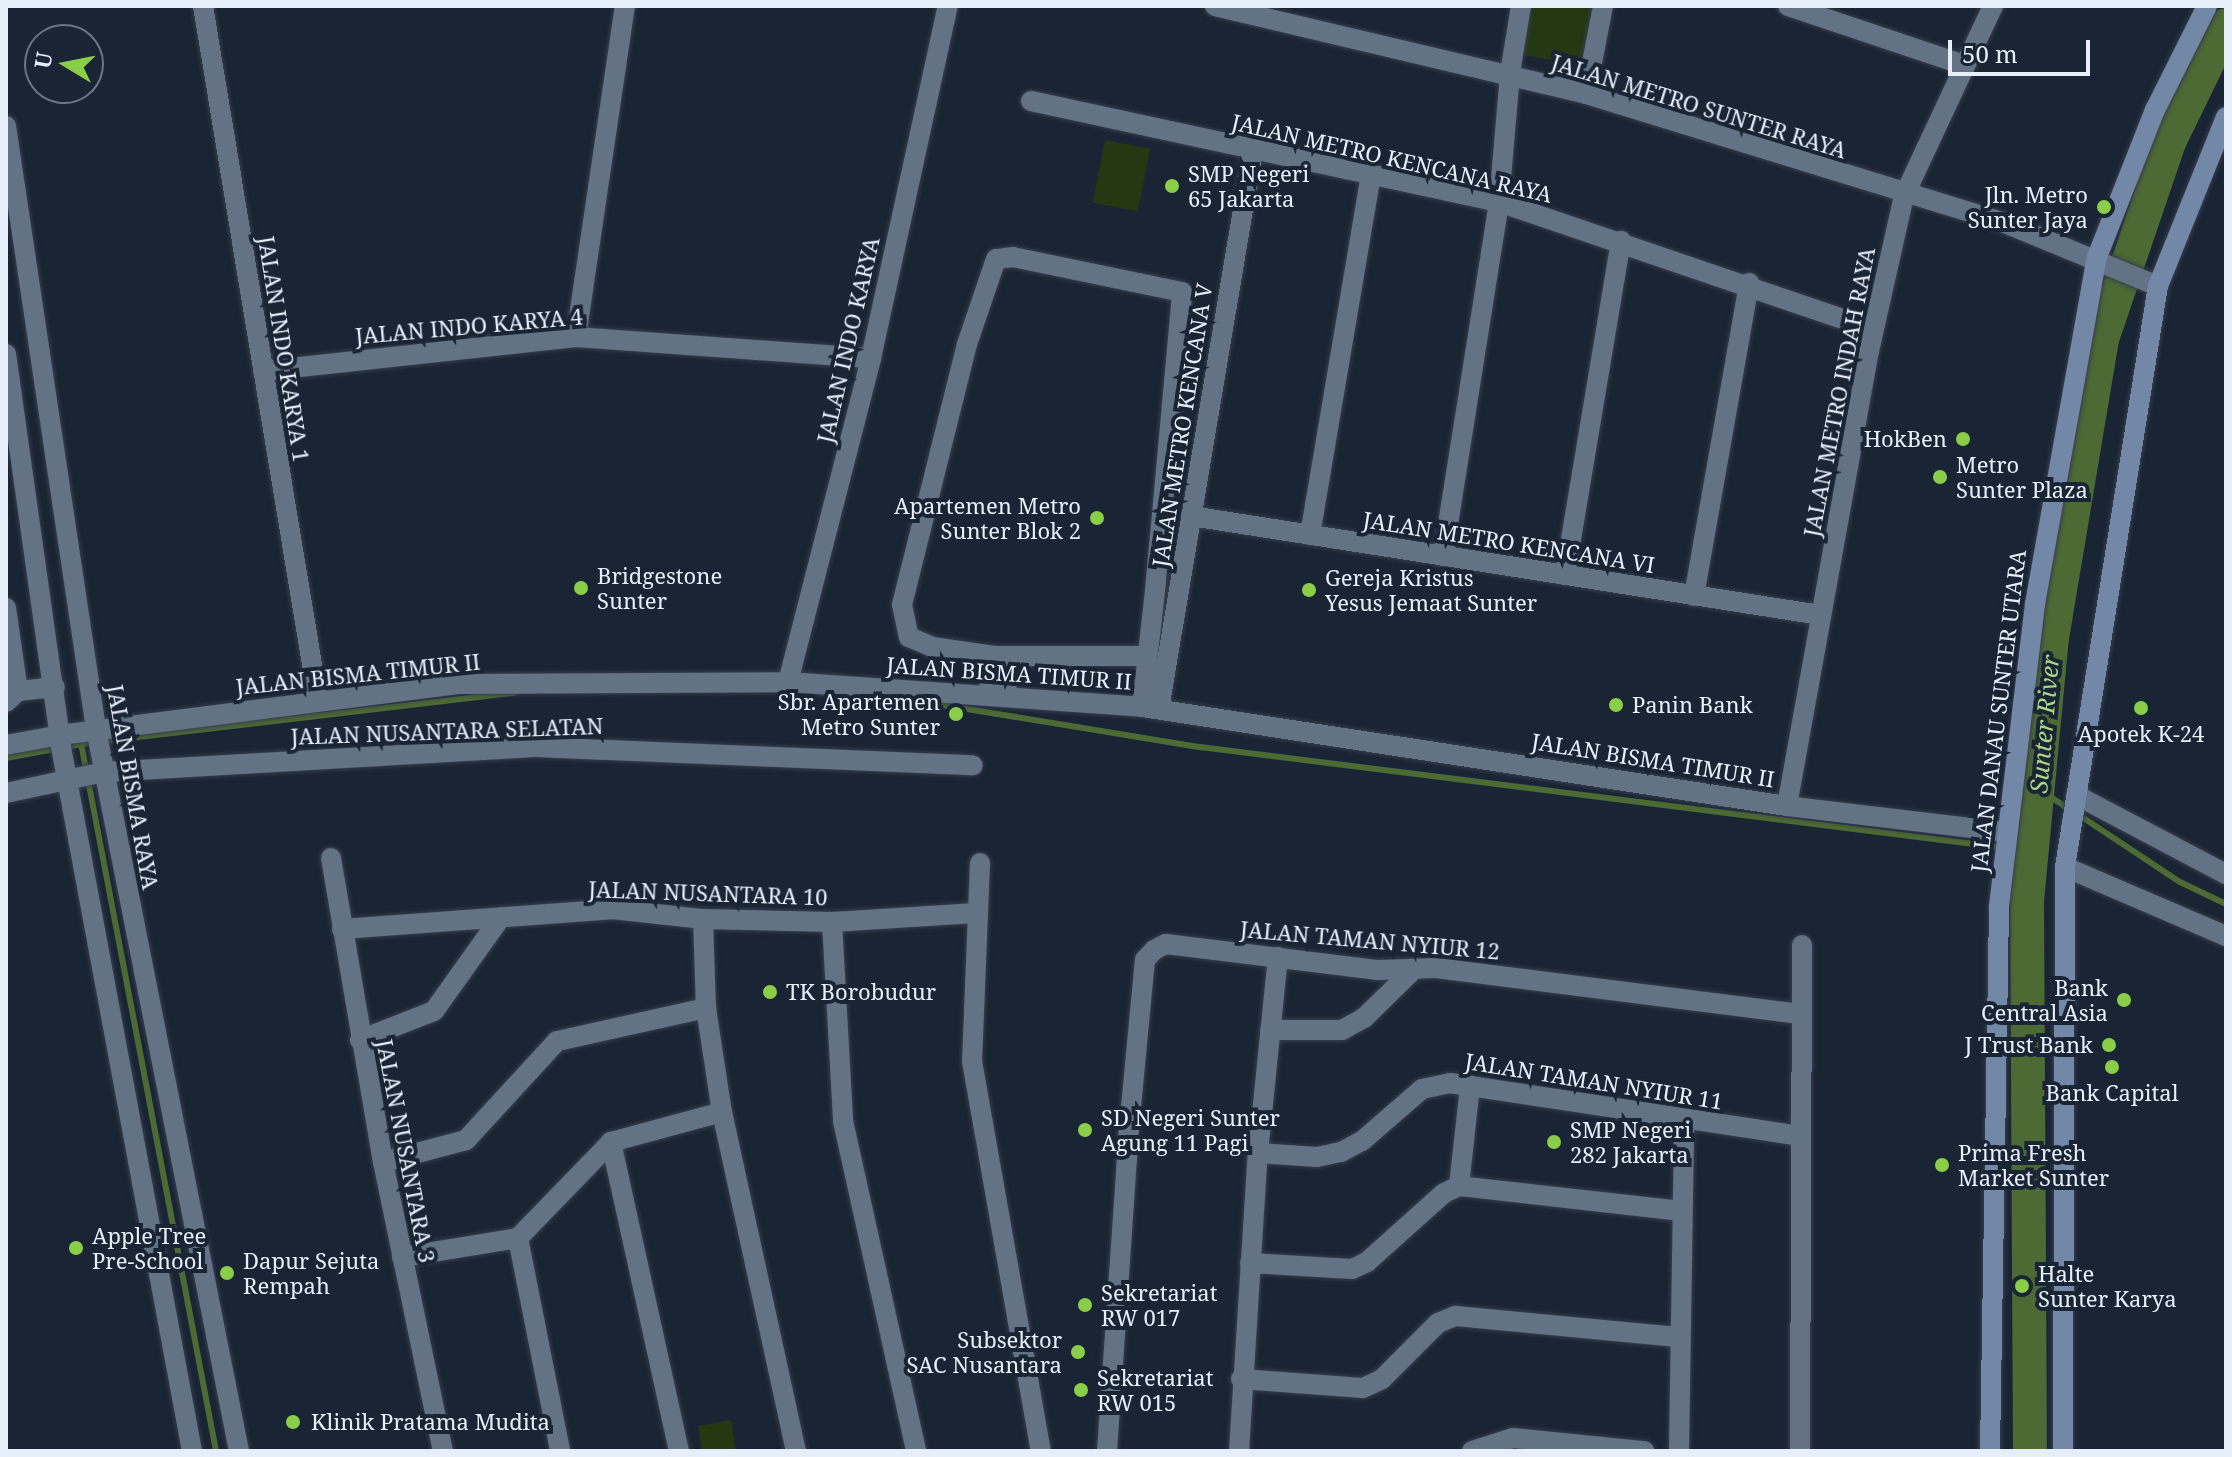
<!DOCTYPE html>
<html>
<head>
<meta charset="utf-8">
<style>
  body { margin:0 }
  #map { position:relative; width:2232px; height:1457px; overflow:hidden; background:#192434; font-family:"Noto Serif",serif }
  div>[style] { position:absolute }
  .green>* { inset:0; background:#243812; transform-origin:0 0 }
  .stream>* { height:6px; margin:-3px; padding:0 3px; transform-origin:3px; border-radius:3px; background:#4d6a34 }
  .river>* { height:34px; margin:-17px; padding:0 17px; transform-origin:17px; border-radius:17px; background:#4d6a34 }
  .roads { filter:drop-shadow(0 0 2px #363e4c) drop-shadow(0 0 2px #363e4c) }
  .minor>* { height:20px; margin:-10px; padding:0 10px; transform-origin:10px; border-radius:10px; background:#647286 }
  .tertiary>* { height:20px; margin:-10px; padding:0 10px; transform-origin:10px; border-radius:10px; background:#647286 }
  .secondary>* { height:20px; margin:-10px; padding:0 10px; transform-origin:10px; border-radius:10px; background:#7388a6 }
  .dots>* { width:22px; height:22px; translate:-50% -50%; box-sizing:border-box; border:4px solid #192434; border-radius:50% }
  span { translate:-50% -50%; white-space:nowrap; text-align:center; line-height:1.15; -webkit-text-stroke:8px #192434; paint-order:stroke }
  .street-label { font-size:22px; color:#e6eef9 }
  .poi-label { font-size:22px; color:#e6eef9 }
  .left { translate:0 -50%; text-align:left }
  .right { translate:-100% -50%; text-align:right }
  .water-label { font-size:24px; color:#aad686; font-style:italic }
  .frame { position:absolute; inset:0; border:8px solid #e6eef9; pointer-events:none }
  .north { position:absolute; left:24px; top:24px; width:80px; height:80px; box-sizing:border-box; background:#192434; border:2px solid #6b7583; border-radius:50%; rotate:280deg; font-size:22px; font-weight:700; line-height:32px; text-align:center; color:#e6eef9 }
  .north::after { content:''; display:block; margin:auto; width:28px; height:36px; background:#8ace47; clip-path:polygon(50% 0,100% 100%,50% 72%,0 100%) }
  .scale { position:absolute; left:1948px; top:40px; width:142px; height:36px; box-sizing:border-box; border:4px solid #e6eef9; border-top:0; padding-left:10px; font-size:24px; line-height:28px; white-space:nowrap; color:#e6eef9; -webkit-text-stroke:6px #192434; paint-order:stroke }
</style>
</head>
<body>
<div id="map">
  <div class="green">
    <i style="clip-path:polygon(1526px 6px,1596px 6px,1584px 67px,1516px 53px)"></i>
    <i style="left:1105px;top:140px;width:46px;height:64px;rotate:11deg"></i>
    <i style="clip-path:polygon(731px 1420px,736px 1451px,702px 1451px,698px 1426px)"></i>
  </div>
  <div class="stream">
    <i style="left:912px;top:700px;width:292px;rotate:9.3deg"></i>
    <i style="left:1200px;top:747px;width:836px;rotate:7.14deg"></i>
    <i style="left:104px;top:741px;width:413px;rotate:-6.7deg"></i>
    <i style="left:81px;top:743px;width:721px;rotate:79.2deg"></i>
    <i style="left:6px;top:758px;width:88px;rotate:-10.4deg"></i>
    <i style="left:2036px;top:787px;width:40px;rotate:34deg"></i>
    <i style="left:2079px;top:815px;width:121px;rotate:33.6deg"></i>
    <i style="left:2180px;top:882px;width:51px;rotate:25.6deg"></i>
  </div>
  <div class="river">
    <i style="left:2030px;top:1451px;width:550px;rotate:-90.31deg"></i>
    <i style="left:2027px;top:901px;width:264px;rotate:-84.6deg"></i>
    <i style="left:2052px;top:638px;width:303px;rotate:-80.5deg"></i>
    <i style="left:2102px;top:339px;width:208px;rotate:-71.2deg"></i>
    <i style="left:2169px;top:142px;width:130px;rotate:-64deg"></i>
  </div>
  <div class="roads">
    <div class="minor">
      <i style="left:203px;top:6px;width:704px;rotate:80.6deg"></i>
      <i style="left:1215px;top:6px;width:381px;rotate:13.3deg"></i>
      <i style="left:1586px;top:94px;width:438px;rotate:17.1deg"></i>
      <i style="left:2005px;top:223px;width:165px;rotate:22.4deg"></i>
      <i style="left:1788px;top:6px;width:186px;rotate:18.5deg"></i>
      <i style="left:1586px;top:94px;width:90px;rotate:-79.1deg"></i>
      <i style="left:1031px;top:101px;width:479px;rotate:12.2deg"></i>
      <i style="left:1499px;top:202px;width:395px;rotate:18.8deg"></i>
      <i style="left:6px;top:126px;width:610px;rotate:81.51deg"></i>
      <i style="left:576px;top:337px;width:335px;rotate:-81.6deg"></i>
      <i style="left:263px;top:371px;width:315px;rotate:-6.2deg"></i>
      <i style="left:576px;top:337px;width:296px;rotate:4.1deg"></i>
      <i style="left:1191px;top:516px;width:637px;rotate:8.94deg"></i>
      <i style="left:1310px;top:535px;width:366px;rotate:-80.4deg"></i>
      <i style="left:1443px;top:556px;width:358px;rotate:-81deg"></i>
      <i style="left:1499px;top:202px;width:129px;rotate:-85.1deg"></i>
      <i style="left:1510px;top:73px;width:68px;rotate:-80.7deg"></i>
      <i style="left:1565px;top:575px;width:339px;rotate:-80.5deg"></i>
      <i style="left:1694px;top:596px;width:318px;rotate:-80deg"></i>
      <i style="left:6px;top:608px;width:84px;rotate:81.8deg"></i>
      <i style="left:18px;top:691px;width:16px;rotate:137deg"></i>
      <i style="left:788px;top:682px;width:334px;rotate:-75.6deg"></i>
      <i style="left:871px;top:358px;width:360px;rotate:-77.7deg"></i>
      <i style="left:18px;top:691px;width:37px;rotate:-6deg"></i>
      <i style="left:988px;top:693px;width:38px;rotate:-78deg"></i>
      <i style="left:1005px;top:693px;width:37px;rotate:-77deg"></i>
      <i style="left:1142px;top:707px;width:117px;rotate:-83.6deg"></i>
      <i style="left:1155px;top:591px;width:300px;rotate:-84.8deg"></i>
      <i style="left:1182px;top:292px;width:173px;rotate:-168.3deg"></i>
      <i style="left:1013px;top:257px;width:17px;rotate:173deg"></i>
      <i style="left:996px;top:259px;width:90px;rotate:108.8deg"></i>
      <i style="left:967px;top:344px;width:269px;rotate:104deg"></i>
      <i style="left:902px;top:605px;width:33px;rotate:78deg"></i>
      <i style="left:909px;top:637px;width:25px;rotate:23deg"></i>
      <i style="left:932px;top:647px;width:65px;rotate:8deg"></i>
      <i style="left:996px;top:656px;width:151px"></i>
      <i style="left:1159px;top:709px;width:567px;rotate:-80.45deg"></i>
      <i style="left:6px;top:745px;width:55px;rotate:-10.5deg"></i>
      <i style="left:6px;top:793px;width:100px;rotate:-12.1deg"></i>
      <i style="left:104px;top:772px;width:432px;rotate:-3.3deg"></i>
      <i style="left:535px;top:747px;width:438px;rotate:2.4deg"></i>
      <i style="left:2076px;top:795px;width:170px;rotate:27.8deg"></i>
      <i style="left:1787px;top:806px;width:462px;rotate:-79.8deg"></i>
      <i style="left:1869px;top:351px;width:159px;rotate:-77.3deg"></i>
      <i style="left:1904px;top:196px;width:210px;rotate:-64.9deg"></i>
      <i style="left:331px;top:858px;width:308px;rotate:80.3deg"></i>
      <i style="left:383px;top:1162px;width:295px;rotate:78.3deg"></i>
      <i style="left:980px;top:863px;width:198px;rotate:92.3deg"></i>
      <i style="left:972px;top:1061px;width:396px;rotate:80deg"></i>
      <i style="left:2065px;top:867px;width:175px;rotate:23.2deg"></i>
      <i style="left:703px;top:919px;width:89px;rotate:88.1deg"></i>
      <i style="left:706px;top:1008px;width:105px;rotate:81.3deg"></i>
      <i style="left:722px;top:1112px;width:347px;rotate:77.7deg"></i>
      <i style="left:832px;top:922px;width:199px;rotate:86.8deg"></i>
      <i style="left:843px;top:1121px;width:338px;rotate:77.5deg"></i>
      <i style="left:342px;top:929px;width:271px;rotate:-4.2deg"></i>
      <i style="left:612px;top:909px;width:92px;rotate:6.3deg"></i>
      <i style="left:703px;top:919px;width:129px;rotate:1.3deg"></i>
      <i style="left:832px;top:922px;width:144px;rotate:-3.6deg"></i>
      <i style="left:1270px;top:1030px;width:72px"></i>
      <i style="left:1342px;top:1030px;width:25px;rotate:-29deg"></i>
      <i style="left:1364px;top:1018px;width:71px;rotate:-44.4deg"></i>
      <i style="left:360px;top:1040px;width:79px;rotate:-21.4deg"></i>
      <i style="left:434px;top:1011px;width:115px;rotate:-54.5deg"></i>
      <i style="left:611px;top:1142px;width:316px;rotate:77.6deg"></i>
      <i style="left:1258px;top:1153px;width:59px;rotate:3.9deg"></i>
      <i style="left:1317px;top:1157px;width:25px;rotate:-12deg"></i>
      <i style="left:1341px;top:1152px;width:24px;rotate:-28deg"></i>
      <i style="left:1362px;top:1141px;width:79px;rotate:-40.9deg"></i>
      <i style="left:1422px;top:1089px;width:29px;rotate:-12deg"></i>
      <i style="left:1450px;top:1083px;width:355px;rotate:8.6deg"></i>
      <i style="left:383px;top:1162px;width:86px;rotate:-14.8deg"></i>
      <i style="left:466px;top:1140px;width:134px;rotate:-47.4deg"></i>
      <i style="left:557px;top:1041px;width:153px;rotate:-12.5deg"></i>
      <i style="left:1459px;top:1186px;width:101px;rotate:-83.7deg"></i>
      <i style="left:518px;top:1238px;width:217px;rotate:78.8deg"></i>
      <i style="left:402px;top:1257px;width:118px;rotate:-9.3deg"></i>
      <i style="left:518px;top:1238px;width:134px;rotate:-45.9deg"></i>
      <i style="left:611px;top:1142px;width:115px;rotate:-15.1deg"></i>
      <i style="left:1250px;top:1263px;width:102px;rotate:3.4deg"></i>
      <i style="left:1352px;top:1269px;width:17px;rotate:-25deg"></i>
      <i style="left:1367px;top:1262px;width:103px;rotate:-41.9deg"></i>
      <i style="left:1444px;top:1193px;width:17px;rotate:-25deg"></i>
      <i style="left:1459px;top:1186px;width:223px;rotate:6.4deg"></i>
      <i style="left:1241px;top:1379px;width:122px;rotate:4.2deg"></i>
      <i style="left:1363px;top:1388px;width:21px;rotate:-25deg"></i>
      <i style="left:1382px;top:1379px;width:79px;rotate:-45deg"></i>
      <i style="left:1438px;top:1323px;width:18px;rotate:-22deg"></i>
      <i style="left:1455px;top:1316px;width:224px;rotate:5.4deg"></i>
      <i style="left:1107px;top:1451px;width:313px;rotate:-86.1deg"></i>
      <i style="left:1128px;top:1139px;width:180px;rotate:-84.6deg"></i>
      <i style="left:1145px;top:960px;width:13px;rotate:-48deg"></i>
      <i style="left:1154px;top:950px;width:13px;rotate:-27deg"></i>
      <i style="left:1166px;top:944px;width:214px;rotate:7deg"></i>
      <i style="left:1378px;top:970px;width:58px;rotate:-2deg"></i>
      <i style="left:1436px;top:968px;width:367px;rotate:7.2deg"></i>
      <i style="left:1239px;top:1451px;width:299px;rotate:-86.4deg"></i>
      <i style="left:1258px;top:1153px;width:197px;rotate:-84.2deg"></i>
      <i style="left:1472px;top:1451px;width:43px;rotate:-17.6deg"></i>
      <i style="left:1513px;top:1438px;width:132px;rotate:5.7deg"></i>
      <i style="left:1679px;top:1451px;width:330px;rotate:-89.1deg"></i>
      <i style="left:1800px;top:1451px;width:506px;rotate:-89.77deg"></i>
    </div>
    <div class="tertiary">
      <i style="left:6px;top:354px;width:397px;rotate:82deg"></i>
      <i style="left:61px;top:747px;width:716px;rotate:79.46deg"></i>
      <i style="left:96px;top:729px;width:736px;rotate:78.8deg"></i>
      <i style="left:60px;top:735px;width:403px;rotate:-7.3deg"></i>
      <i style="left:460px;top:684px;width:328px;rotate:-0.3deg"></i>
      <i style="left:788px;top:682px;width:355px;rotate:4deg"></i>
      <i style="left:1142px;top:707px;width:653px;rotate:8.73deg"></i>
      <i style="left:1787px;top:806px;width:219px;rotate:6.8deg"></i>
    </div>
    <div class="secondary">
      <i style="left:1990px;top:1451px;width:545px;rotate:-89.05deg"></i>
      <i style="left:1999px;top:906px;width:304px;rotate:-83.2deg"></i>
      <i style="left:2035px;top:604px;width:352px;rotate:-79.9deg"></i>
      <i style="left:2097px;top:257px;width:158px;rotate:-68.5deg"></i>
      <i style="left:2155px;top:110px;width:116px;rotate:-63.4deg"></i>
      <i style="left:2063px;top:1451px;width:584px;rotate:-89.8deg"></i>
      <i style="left:2065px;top:867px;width:588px;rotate:-80.91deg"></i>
      <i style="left:2158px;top:286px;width:182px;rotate:-68.1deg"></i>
    </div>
  </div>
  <div class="dots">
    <i style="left:1172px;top:186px;background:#8ace47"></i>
    <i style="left:2104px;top:207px;background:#8ace47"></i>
    <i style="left:1963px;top:439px;background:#8ace47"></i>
    <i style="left:1940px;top:477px;background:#8ace47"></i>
    <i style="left:1097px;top:518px;background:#8ace47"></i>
    <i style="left:581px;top:588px;background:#8ace47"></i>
    <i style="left:1309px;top:590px;background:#8ace47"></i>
    <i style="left:1616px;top:705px;background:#8ace47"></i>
    <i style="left:2141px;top:708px;background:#8ace47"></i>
    <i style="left:956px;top:714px;background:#8ace47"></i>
    <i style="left:770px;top:992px;background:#8ace47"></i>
    <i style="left:2124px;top:1000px;background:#8ace47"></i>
    <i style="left:2109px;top:1045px;background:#8ace47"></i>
    <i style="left:2112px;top:1067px;background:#8ace47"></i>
    <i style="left:1085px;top:1130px;background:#8ace47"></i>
    <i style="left:1554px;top:1142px;background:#8ace47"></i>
    <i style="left:1942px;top:1165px;background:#8ace47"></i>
    <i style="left:76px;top:1248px;background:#8ace47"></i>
    <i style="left:227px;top:1273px;background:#8ace47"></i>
    <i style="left:2022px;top:1286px;background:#8ace47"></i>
    <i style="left:1085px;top:1305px;background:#8ace47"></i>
    <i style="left:1078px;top:1352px;background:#8ace47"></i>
    <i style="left:1081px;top:1390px;background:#8ace47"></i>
    <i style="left:293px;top:1422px;background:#8ace47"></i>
  </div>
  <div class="street-label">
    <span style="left:1699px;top:106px;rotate:17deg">JALAN METRO SUNTER RAYA</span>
    <span style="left:1392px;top:158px;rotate:13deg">JALAN METRO KENCANA RAYA</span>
    <span style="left:469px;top:326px;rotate:-5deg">JALAN INDO KARYA 4</span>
    <span style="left:848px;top:340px;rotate:-77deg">JALAN INDO KARYA</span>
    <span style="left:284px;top:349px;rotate:81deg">JALAN INDO KARYA 1</span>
    <span style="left:1839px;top:392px;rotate:-79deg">JALAN METRO INDAH RAYA</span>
    <span style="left:1182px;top:425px;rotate:-81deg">JALAN METRO KENCANA V</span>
    <span style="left:1509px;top:542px;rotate:9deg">JALAN METRO KENCANA VI</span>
    <span style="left:1009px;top:673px;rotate:4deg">JALAN BISMA TIMUR II</span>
    <span style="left:358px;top:674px;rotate:-6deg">JALAN BISMA TIMUR II</span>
    <span style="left:1998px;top:711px;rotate:-83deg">JALAN DANAU SUNTER UTARA</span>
    <span style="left:447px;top:731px;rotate:-2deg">JALAN NUSANTARA SELATAN</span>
    <span style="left:1653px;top:760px;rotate:9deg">JALAN BISMA TIMUR II</span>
    <span style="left:133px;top:787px;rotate:80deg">JALAN BISMA RAYA</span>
    <span style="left:708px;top:893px;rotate:2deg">JALAN NUSANTARA 10</span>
    <span style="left:1370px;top:940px;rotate:5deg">JALAN TAMAN NYIUR 12</span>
    <span style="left:1594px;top:1081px;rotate:9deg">JALAN TAMAN NYIUR 11</span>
    <span style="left:406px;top:1151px;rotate:79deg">JALAN NUSANTARA 3</span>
  </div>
  <div class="poi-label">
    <span class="left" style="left:1188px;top:186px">SMP Negeri<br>65 Jakarta</span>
    <span class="right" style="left:2088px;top:207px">Jln. Metro<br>Sunter Jaya</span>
    <span class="right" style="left:1947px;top:439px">HokBen</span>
    <span class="left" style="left:1956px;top:477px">Metro<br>Sunter Plaza</span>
    <span class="right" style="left:1081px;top:518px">Apartemen Metro<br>Sunter Blok 2</span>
    <span class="left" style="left:597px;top:588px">Bridgestone<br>Sunter</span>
    <span class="left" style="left:1325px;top:590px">Gereja Kristus<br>Yesus Jemaat Sunter</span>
    <span class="right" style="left:940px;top:714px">Sbr. Apartemen<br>Metro Sunter</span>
    <span class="left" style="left:1632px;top:705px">Panin Bank</span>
    <span style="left:2141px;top:734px">Apotek K-24</span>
    <span class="right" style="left:2108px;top:1000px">Bank<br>Central Asia</span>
    <span class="left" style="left:786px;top:992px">TK Borobudur</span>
    <span class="right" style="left:2093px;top:1045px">J Trust Bank</span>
    <span style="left:2112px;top:1093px">Bank Capital</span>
    <span class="left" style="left:1101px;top:1130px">SD Negeri Sunter<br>Agung 11 Pagi</span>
    <span class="left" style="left:1570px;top:1142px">SMP Negeri<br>282 Jakarta</span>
    <span class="left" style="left:1958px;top:1165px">Prima Fresh<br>Market Sunter</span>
    <span class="left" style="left:92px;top:1248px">Apple Tree<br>Pre-School</span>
    <span class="left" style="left:243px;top:1273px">Dapur Sejuta<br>Rempah</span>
    <span class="left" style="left:2038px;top:1286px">Halte<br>Sunter Karya</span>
    <span class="left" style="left:1101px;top:1305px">Sekretariat<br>RW 017</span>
    <span class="right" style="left:1062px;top:1352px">Subsektor<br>SAC Nusantara</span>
    <span class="left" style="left:1097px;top:1390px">Sekretariat<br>RW 015</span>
    <span class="left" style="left:311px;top:1422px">Klinik Pratama Mudita</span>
  </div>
  <div class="water-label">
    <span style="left:2044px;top:724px;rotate:-85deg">Sunter River</span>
  </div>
  <div class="frame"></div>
  <div class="north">U</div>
  <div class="scale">50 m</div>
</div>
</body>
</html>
